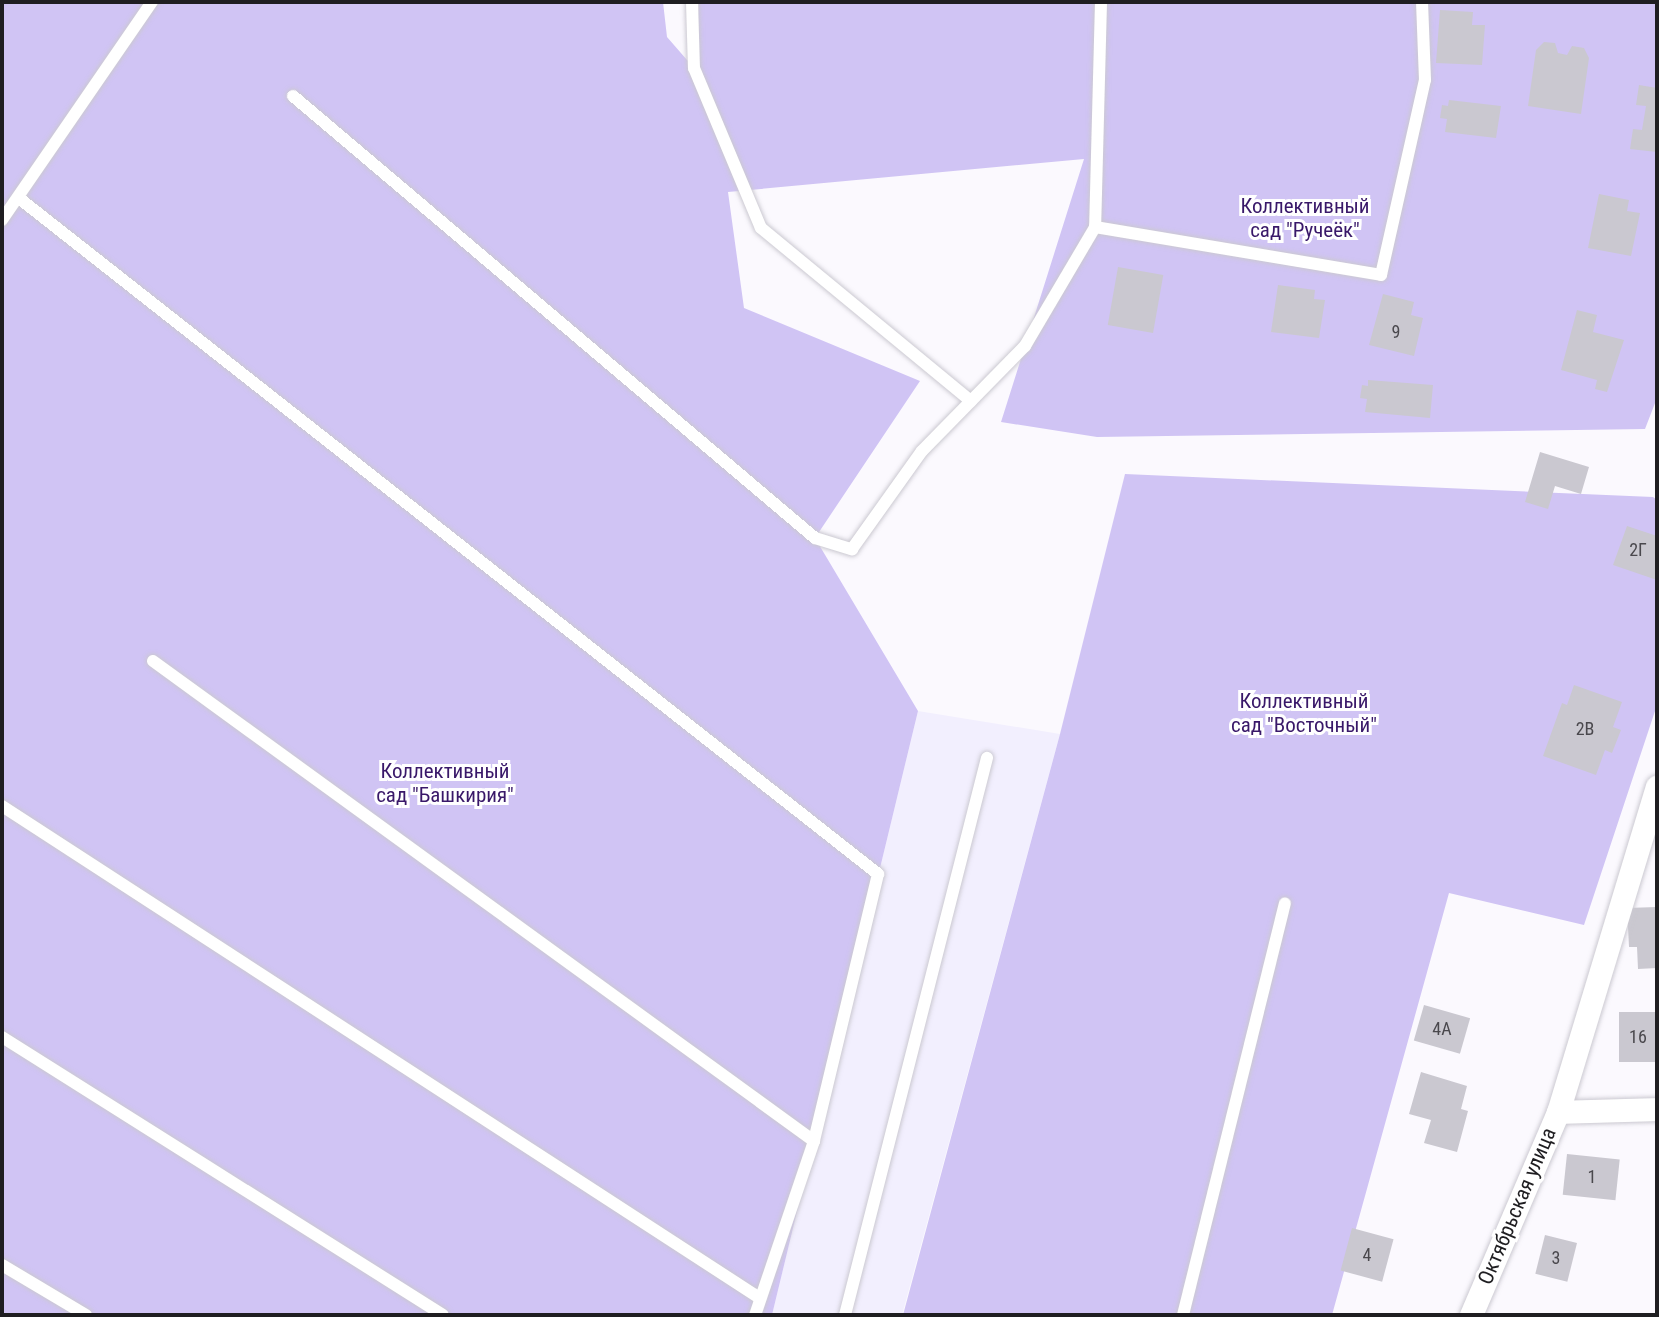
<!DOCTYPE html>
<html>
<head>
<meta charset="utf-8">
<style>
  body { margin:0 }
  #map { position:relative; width:1659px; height:1317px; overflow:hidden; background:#fbf9fe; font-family:"Roboto Condensed",sans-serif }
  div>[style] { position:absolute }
  .built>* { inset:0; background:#f2effe }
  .green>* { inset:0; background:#d0c4f4 }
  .building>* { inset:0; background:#cac8d0; transform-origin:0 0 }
  .roads { filter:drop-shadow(0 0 2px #cbc9d1) drop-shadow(0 0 2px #cbc9d1) }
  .lane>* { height:12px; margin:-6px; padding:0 6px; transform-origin:6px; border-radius:6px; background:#fff }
  .street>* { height:23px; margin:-11.5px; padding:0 11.5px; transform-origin:11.5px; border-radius:11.5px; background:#fff }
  span { translate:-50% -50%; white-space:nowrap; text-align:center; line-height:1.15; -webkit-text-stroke:6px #fff; paint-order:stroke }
  .number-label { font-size:18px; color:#4a484d }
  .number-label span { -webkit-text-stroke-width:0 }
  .park-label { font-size:21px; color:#391869 }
  .street-label { font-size:21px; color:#1f1e21 }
  .frame { position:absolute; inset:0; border:4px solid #1f1e21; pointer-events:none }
</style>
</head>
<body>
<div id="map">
  <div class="built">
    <i style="clip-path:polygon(918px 711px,1060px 734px,902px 1315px,772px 1315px)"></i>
  </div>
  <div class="green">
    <i style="clip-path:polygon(2px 2px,663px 2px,667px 37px,694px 68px,699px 2px,1657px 2px,1657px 398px,1645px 429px,1097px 437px,1001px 422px,1084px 159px,728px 192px,744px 308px,920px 381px,815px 538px,918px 711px,772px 1315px,2px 1315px)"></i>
    <i style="clip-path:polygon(1125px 474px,1653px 497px,1657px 500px,1657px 705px,1584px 925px,1449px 893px,1332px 1315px,903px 1315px,1060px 734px)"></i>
  </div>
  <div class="building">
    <i style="clip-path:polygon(1440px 10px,1473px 12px,1472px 25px,1485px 25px,1482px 65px,1436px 63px)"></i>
    <i style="clip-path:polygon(1544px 42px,1555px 43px,1558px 53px,1567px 55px,1572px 46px,1584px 48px,1589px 58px,1581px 114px,1528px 106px,1536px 50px)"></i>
    <i style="clip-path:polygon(1639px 85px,1657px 88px,1657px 152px,1630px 149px,1633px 129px,1642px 130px,1646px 106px,1636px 105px)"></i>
    <i style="clip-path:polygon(1449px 100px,1501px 106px,1496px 138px,1445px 132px,1447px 119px,1440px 118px,1442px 105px,1448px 106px)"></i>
    <i style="clip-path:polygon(1599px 194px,1629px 200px,1627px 211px,1640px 213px,1631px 256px,1588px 248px)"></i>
    <i style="left:1118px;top:267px;width:46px;height:59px;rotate:10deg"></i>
    <i style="clip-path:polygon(1278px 285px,1315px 290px,1314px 299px,1325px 300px,1319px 338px,1271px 332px)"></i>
    <i style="clip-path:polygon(1383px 294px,1414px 302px,1411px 315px,1423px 318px,1414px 356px,1369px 345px)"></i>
    <i style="clip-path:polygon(1577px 310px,1597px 315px,1593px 332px,1624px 340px,1607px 392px,1595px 389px,1597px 380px,1561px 370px)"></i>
    <i style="clip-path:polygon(1368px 380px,1433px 385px,1430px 418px,1365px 412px,1367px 399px,1360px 398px,1362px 385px,1368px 386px)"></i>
    <i style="clip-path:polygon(1540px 452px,1589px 467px,1581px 494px,1555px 486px,1548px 509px,1525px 502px)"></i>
    <i style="clip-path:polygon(1627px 526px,1657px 536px,1657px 580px,1613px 565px)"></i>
    <i style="clip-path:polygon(1574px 685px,1622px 702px,1613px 727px,1621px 730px,1612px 753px,1605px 750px,1596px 775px,1543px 756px,1562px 703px,1567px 705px)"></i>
    <i style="clip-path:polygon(1657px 907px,1657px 968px,1638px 969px,1637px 947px,1629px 947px,1627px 908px)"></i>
    <i style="left:1424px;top:1005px;width:48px;height:37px;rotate:16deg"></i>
    <i style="left:1619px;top:1012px;width:38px;height:50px"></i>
    <i style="clip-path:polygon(1421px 1072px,1467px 1086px,1461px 1109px,1468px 1111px,1457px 1152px,1424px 1143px,1431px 1120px,1409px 1114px)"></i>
    <i style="left:1567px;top:1154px;width:53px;height:41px;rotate:6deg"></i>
    <i style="left:1352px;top:1228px;width:43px;height:44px;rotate:15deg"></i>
    <i style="left:1545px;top:1235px;width:33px;height:40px;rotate:14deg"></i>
  </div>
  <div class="roads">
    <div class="lane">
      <i style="left:692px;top:2px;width:66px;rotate:88.3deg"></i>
      <i style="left:694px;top:68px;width:173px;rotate:67.3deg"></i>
      <i style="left:761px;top:228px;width:272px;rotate:39.5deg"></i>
      <i style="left:1101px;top:2px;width:225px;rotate:91.5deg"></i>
      <i style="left:1095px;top:227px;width:290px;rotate:9.5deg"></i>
      <i style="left:1381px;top:275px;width:200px;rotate:-77.3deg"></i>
      <i style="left:1425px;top:80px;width:78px;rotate:-92.2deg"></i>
      <i style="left:293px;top:96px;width:684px;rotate:40.26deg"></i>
      <i style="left:815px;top:538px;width:39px;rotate:17deg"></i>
      <i style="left:852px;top:549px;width:120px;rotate:-54.5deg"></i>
      <i style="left:922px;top:451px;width:147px;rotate:-45.6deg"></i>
      <i style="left:1025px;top:346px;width:138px;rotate:-59.5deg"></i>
      <i style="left:20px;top:199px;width:1092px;rotate:38.19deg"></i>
      <i style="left:878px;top:874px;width:275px;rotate:103.5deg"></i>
      <i style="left:814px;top:1141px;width:184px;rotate:108.7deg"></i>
      <i style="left:2px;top:220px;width:265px;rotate:-55.5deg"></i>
      <i style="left:153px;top:661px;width:817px;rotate:35.99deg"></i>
      <i style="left:2px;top:806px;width:901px;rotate:33deg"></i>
      <i style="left:2px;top:1037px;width:521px;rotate:32.23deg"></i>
      <i style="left:2px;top:1265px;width:98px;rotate:30.8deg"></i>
      <i style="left:845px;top:1315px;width:575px;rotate:-75.7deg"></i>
      <i style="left:1183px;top:1315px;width:424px;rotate:-76.1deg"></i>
    </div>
    <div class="street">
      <i style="left:1558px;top:1112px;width:340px;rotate:-73.1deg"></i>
      <i style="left:1471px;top:1315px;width:221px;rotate:-66.8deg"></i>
      <i style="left:1558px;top:1112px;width:99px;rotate:-1.7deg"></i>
    </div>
  </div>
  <div class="number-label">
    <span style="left:1396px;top:332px">9</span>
    <span style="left:1638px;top:550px">2Г</span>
    <span style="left:1585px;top:729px">2В</span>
    <span style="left:1442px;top:1029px">4А</span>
    <span style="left:1638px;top:1037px">16</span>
    <span style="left:1592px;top:1177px">1</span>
    <span style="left:1367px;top:1255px">4</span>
    <span style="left:1556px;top:1258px">3</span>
  </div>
  <div class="park-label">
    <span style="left:1305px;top:218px">Коллективный<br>сад "Ручеёк"</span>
    <span style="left:1304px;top:713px">Коллективный<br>сад "Восточный"</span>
    <span style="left:445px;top:783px">Коллективный<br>сад "Башкирия"</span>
  </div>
  <div class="street-label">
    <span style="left:1517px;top:1206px;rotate:-67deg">Октябрьская улица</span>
  </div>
  <div class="frame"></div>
</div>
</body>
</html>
